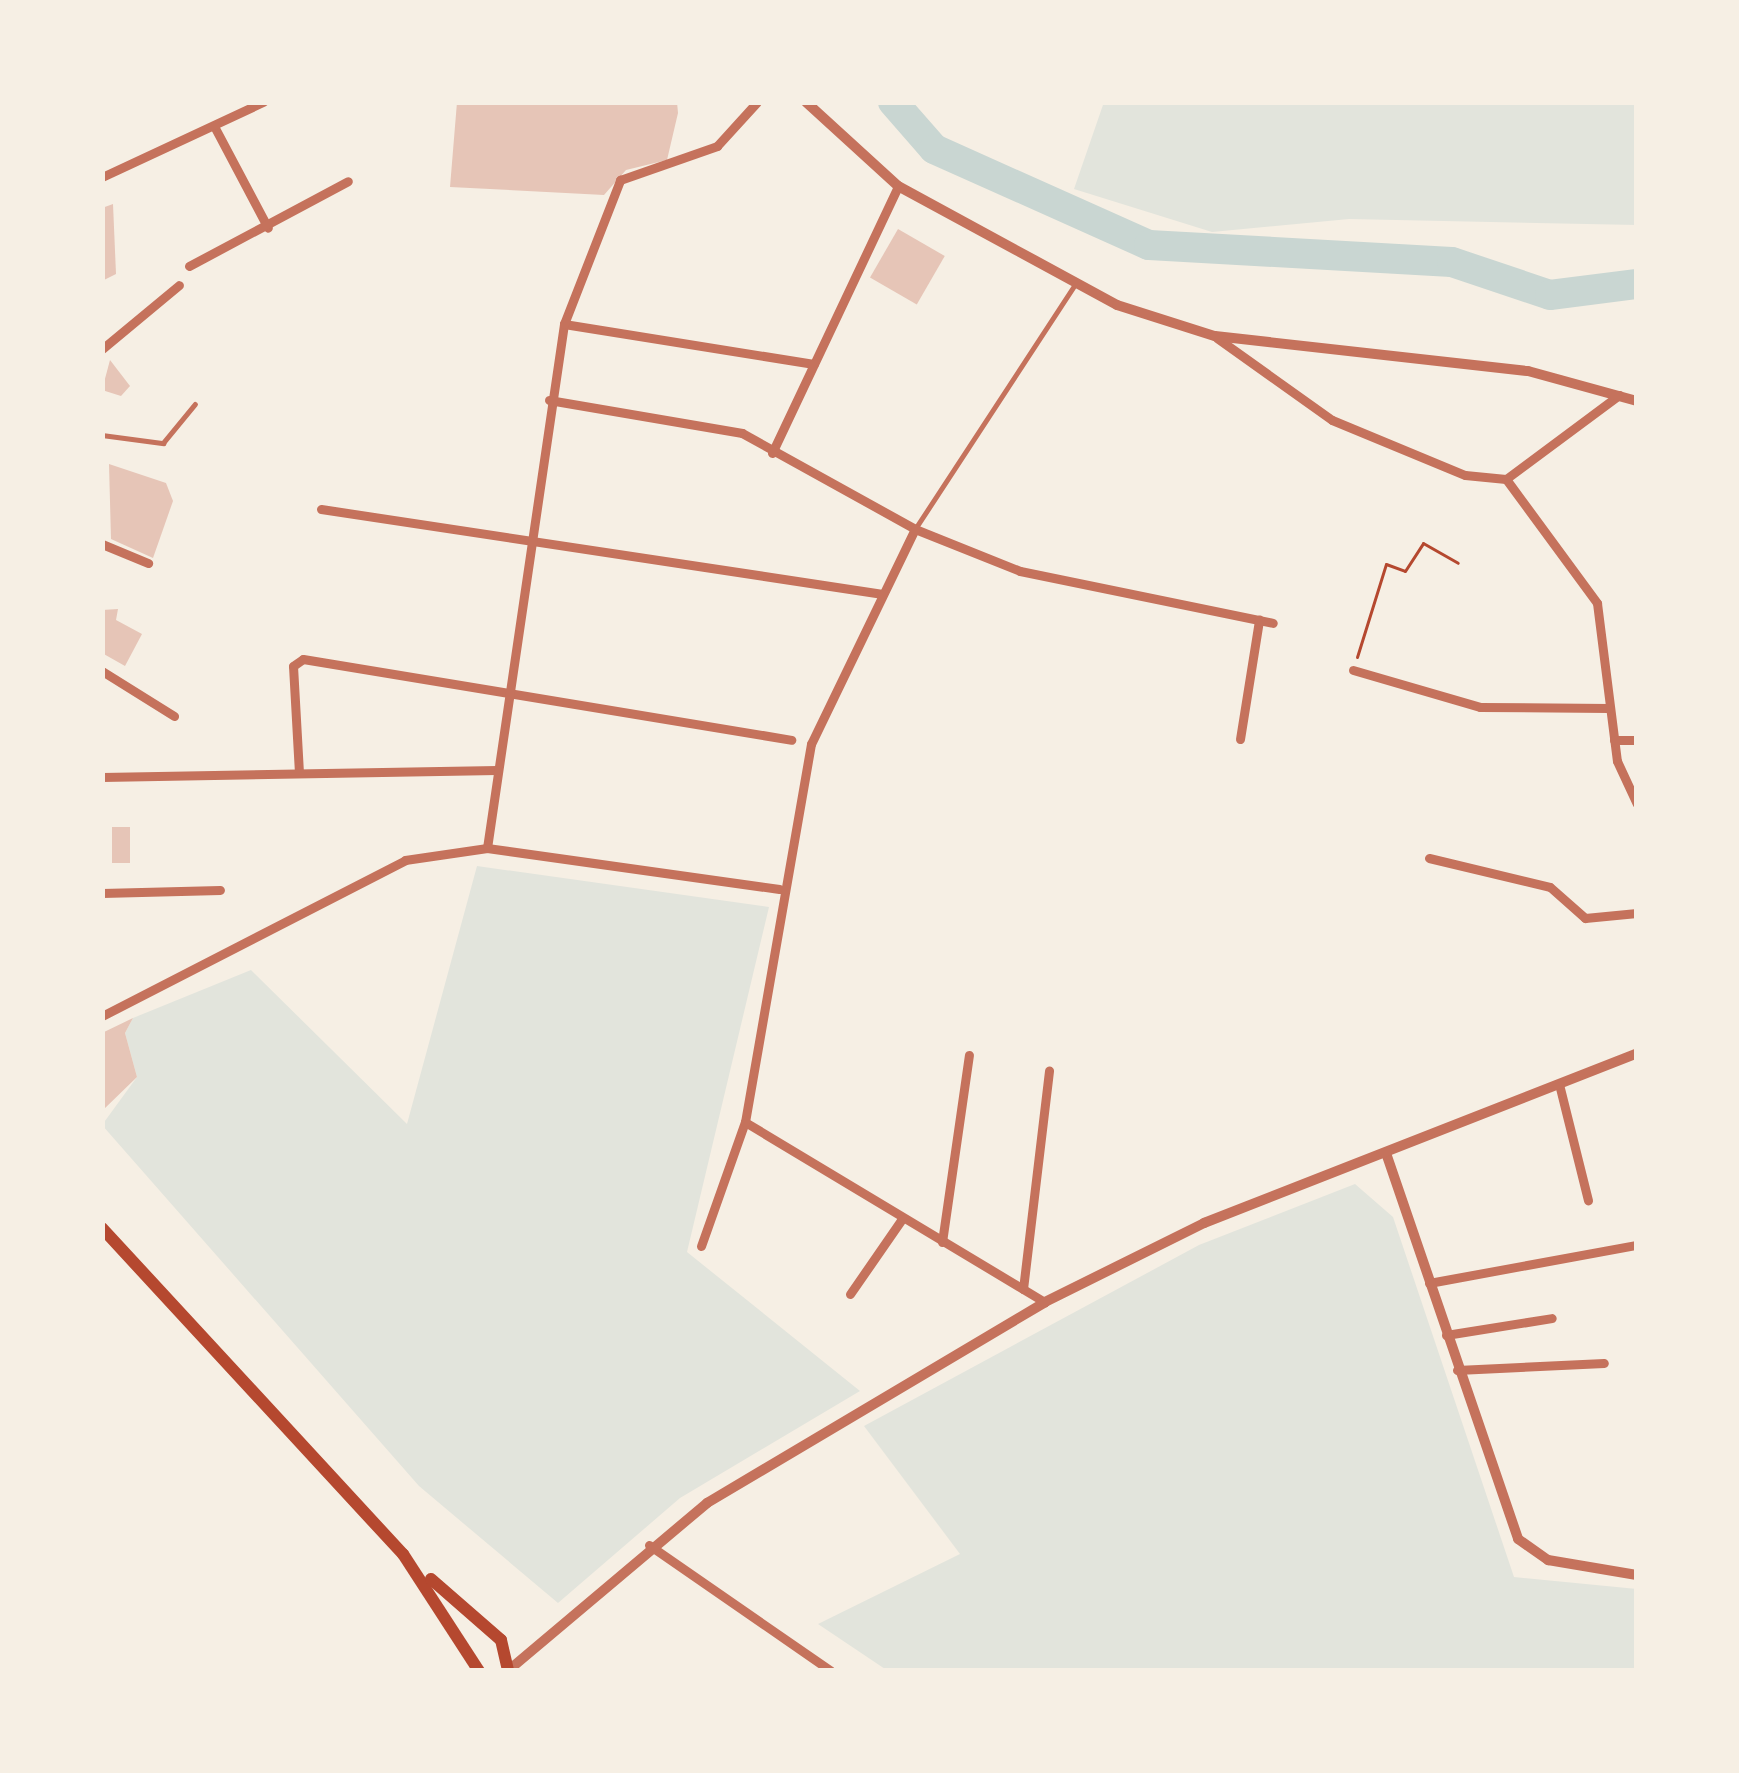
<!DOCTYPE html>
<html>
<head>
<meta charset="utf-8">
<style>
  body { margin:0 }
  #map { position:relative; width:1739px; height:1773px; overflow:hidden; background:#f6efe4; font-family:"DM Sans",sans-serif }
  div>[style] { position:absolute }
  .green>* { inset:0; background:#e2e4dc }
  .river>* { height:30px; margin:-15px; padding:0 15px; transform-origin:15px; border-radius:15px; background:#c9d6d2 }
  .building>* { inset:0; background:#e6c5b7; transform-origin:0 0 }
  .path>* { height:3px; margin:-1.5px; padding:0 1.5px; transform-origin:1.5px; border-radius:1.5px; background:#b5482f }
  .service>* { height:4.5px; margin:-2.25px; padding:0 2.25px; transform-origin:2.25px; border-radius:2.25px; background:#c5725c }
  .minor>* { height:9px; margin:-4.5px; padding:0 4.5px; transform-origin:4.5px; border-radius:4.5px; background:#c5725c }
  .tertiary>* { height:10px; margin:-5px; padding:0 5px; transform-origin:5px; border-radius:5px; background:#c5725c }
  .secondary>* { height:12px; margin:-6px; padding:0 6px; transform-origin:6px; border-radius:6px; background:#b5482f }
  span { translate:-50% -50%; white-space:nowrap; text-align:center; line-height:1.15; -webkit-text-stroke:10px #f6efe4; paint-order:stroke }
  .frame { position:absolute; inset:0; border:105px solid #f6efe4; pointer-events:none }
</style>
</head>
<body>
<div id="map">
  <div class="green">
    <i style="clip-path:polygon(1104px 102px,1637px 102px,1637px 225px,1349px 219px,1212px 232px,1074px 189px)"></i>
    <i style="clip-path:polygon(477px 866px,769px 907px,687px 1252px,860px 1391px,680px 1498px,558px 1603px,419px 1486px,102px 1125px,137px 1077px,125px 1033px,133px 1018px,251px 970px,407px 1124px)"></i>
    <i style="clip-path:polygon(1355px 1184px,1393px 1217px,1514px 1577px,1637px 1589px,1637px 1671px,888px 1671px,818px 1624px,960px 1554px,864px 1426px,1199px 1245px)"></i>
  </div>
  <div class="river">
    <i style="left:893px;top:102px;width:62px;rotate:48.9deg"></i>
    <i style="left:934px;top:149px;width:235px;rotate:24.1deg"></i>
    <i style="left:1149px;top:245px;width:303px;rotate:3.2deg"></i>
    <i style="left:1452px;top:262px;width:103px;rotate:18.6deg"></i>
    <i style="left:1550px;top:295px;width:88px;rotate:-7.2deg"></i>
  </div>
  <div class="building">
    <i style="clip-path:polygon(457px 102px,677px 102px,678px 113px,667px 160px,626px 170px,604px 195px,450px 187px)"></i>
    <i style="clip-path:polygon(113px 204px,116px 274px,102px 281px,102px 208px)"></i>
    <i style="left:898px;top:229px;width:54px;height:56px;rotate:30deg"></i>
    <i style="clip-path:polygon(110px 360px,130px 386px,121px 396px,102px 390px)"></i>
    <i style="clip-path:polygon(109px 464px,166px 483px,173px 501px,153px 558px,111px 539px)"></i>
    <i style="clip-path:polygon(118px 609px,116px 620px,142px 634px,125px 666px,102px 653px,102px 610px)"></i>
    <i style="left:112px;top:827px;width:18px;height:36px"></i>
    <i style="clip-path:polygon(133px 1018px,125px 1033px,137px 1077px,102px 1111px,102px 1033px)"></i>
  </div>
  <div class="path">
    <i style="left:1357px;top:657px;width:97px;rotate:-72.7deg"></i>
    <i style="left:1386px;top:564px;width:20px;rotate:20deg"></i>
    <i style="left:1405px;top:571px;width:33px;rotate:-57deg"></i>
    <i style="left:1423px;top:543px;width:40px;rotate:29.7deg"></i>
  </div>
  <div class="service">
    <i style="left:102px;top:435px;width:62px;rotate:7.5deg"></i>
    <i style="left:163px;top:443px;width:50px;rotate:-50.6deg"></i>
    <i style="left:917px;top:526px;width:288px;rotate:-56.8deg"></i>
  </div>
  <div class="minor">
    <i style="left:214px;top:126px;width:115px;rotate:62.1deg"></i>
    <i style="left:102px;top:177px;width:178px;rotate:-25deg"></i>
    <i style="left:189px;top:266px;width:180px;rotate:-28.1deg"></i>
    <i style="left:564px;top:324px;width:253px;rotate:9.1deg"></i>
    <i style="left:1217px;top:338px;width:141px;rotate:35.5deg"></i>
    <i style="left:1332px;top:420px;width:144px;rotate:22.5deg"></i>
    <i style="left:1465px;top:475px;width:41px;rotate:5.6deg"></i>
    <i style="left:1506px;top:479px;width:141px;rotate:-36.6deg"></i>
    <i style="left:102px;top:349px;width:100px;rotate:-39.7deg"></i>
    <i style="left:549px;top:400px;width:196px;rotate:9.7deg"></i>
    <i style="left:742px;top:433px;width:198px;rotate:29deg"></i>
    <i style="left:915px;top:529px;width:113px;rotate:21.8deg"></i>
    <i style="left:1020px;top:571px;width:258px;rotate:11.6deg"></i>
    <i style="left:772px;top:453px;width:295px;rotate:-64.7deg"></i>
    <i style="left:1506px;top:479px;width:154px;rotate:53.7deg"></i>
    <i style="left:1597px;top:603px;width:159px;rotate:82.8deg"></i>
    <i style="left:1617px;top:761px;width:47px;rotate:65.1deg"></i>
    <i style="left:321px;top:509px;width:568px;rotate:8.6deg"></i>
    <i style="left:102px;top:544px;width:50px;rotate:22.4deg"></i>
    <i style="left:1353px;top:670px;width:132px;rotate:16.2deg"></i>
    <i style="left:1480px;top:707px;width:129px;rotate:0.4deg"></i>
    <i style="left:102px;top:671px;width:85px;rotate:32deg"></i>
    <i style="left:1240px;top:739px;width:121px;rotate:-80.9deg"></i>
    <i style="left:1614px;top:740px;width:23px"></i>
    <i style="left:299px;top:773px;width:107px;rotate:-93.2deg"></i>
    <i style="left:293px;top:666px;width:12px;rotate:-35deg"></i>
    <i style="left:303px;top:659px;width:495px;rotate:9.4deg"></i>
    <i style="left:102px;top:777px;width:395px;rotate:-1deg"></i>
    <i style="left:487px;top:848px;width:530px;rotate:-81.64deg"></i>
    <i style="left:564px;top:324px;width:155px;rotate:-68.7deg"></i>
    <i style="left:620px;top:180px;width:103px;rotate:-19.3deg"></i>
    <i style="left:717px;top:146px;width:59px;rotate:-47.7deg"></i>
    <i style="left:1429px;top:858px;width:124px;rotate:13.5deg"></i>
    <i style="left:1550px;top:887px;width:47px;rotate:41.5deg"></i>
    <i style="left:1585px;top:918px;width:52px;rotate:-5.5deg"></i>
    <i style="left:102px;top:893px;width:118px;rotate:-1.5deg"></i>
    <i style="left:102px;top:1016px;width:341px;rotate:-27.2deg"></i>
    <i style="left:405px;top:860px;width:83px;rotate:-8.3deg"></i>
    <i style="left:487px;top:848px;width:295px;rotate:8deg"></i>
    <i style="left:1559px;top:1084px;width:120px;rotate:76deg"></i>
    <i style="left:745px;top:1122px;width:350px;rotate:31deg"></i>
    <i style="left:942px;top:1242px;width:189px;rotate:-81.8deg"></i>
    <i style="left:701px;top:1246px;width:132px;rotate:-70.5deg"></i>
    <i style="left:745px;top:1122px;width:384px;rotate:-80.1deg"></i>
    <i style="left:811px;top:744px;width:239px;rotate:-64.2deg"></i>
    <i style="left:1429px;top:1283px;width:211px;rotate:-10.4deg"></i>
    <i style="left:1023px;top:1289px;width:220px;rotate:-83.2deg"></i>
    <i style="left:850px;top:1294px;width:91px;rotate:-55.3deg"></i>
    <i style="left:1446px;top:1335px;width:107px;rotate:-9.1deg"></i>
    <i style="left:1457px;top:1370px;width:147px;rotate:-2.7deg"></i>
    <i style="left:649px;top:1545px;width:221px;rotate:34.7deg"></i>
  </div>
  <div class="tertiary">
    <i style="left:806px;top:102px;width:125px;rotate:42.4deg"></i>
    <i style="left:898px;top:186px;width:249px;rotate:28.5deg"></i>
    <i style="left:1117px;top:305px;width:103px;rotate:17.6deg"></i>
    <i style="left:1215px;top:336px;width:315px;rotate:6.4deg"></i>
    <i style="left:1528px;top:371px;width:113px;rotate:15.4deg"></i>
    <i style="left:1386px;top:1153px;width:408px;rotate:71.1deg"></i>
    <i style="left:1518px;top:1539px;width:37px;rotate:35deg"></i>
    <i style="left:1548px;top:1560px;width:90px;rotate:9.6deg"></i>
    <i style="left:510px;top:1669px;width:258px;rotate:-40.1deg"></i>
    <i style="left:707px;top:1503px;width:393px;rotate:-30.7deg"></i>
    <i style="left:1045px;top:1302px;width:178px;rotate:-26.4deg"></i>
    <i style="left:1204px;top:1223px;width:465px;rotate:-21.4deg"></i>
  </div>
  <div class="secondary">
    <i style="left:102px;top:1228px;width:444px;rotate:47.3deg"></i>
    <i style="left:403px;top:1554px;width:140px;rotate:57deg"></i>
    <i style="left:431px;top:1579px;width:93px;rotate:41.1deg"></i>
    <i style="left:501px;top:1640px;width:32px;rotate:77deg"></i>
  </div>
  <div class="frame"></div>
</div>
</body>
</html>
